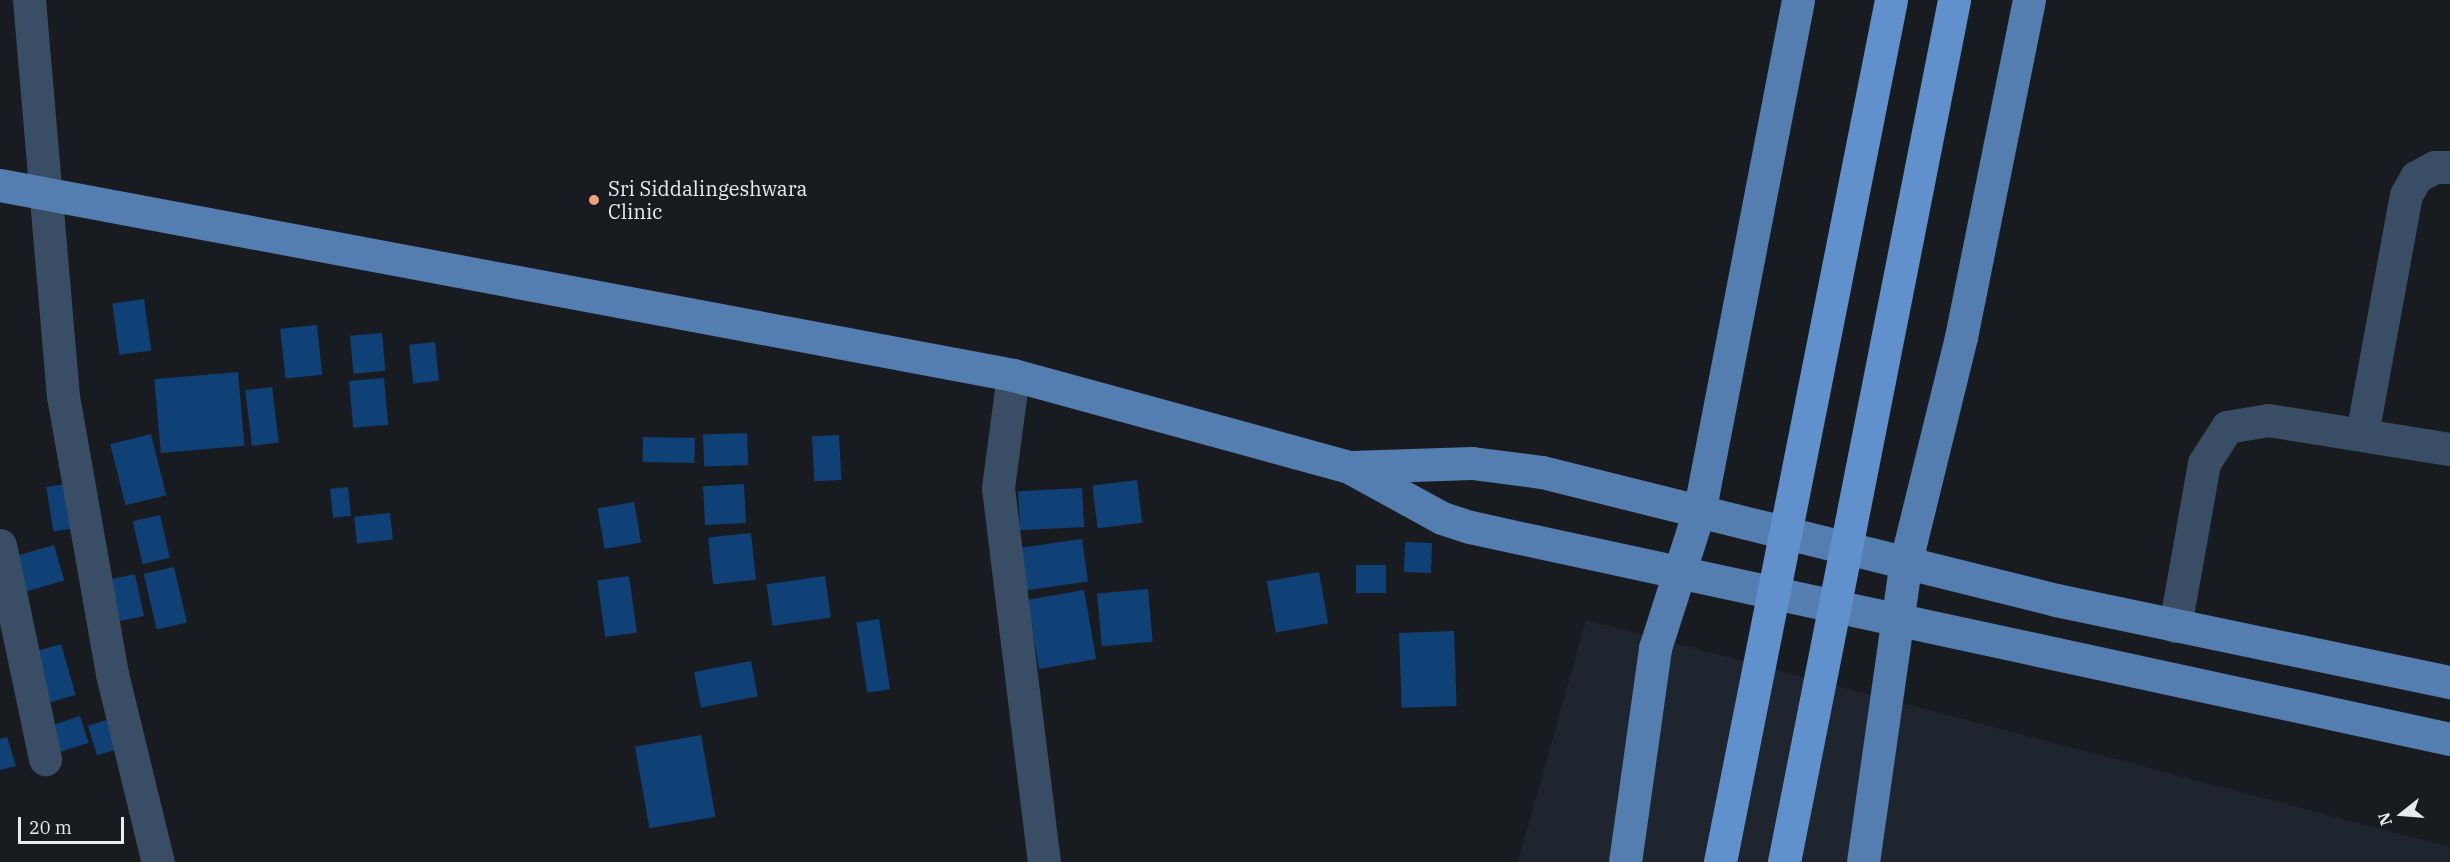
<!DOCTYPE html>
<html>
<head>
<meta charset="utf-8">
<style>
  body { margin:0 }
  #map { position:relative; width:2450px; height:862px; overflow:hidden; background:#181c20; font-family:"IBM Plex Serif",serif }
  div>[style] { position:absolute }
  .built>* { inset:0; background:#1e252e }
  .building>* { inset:0; background:#0f4177; transform-origin:0 0 }
  .minor>* { height:33px; margin:-16.5px; padding:0 16.5px; transform-origin:16.5px; border-radius:16.5px; background:#394d65 }
  .major>* { height:33px; margin:-16.5px; padding:0 16.5px; transform-origin:16.5px; border-radius:16.5px; background:#557eb0 }
  .highway>* { height:33px; margin:-16.5px; padding:0 16.5px; transform-origin:16.5px; border-radius:16.5px; background:#6091cd }
  .dots>* { width:16px; height:16px; translate:-50% -50%; box-sizing:border-box; border:3px solid #181c20; border-radius:50% }
  span { translate:-50% -50%; white-space:nowrap; text-align:center; line-height:1.15; -webkit-text-stroke:5px #181c20; paint-order:stroke }
  .poi-label { font-size:20px; color:#e8eaed }
  .left { translate:0 -50%; text-align:left }
  .north { position:absolute; left:2372px; top:784px; width:60px; height:60px; -webkit-text-stroke:4px #181c20; paint-order:stroke; rotate:253deg; font-size:16px; font-weight:700; line-height:24px; text-align:center; color:#e8eaed }
  .north::after { content:''; display:block; margin:auto; width:21px; height:27px; background:#e8eaed; clip-path:polygon(50% 0,100% 100%,50% 72%,0 100%) }
  .scale { position:absolute; left:18px; top:817px; width:106px; height:27px; box-sizing:border-box; border:3px solid #e8eaed; border-top:0; padding-left:8px; font-size:18px; line-height:21px; white-space:nowrap; color:#e8eaed; -webkit-text-stroke:4px #181c20; paint-order:stroke }
</style>
</head>
<body>
<div id="map">
  <div class="built">
    <i style="clip-path:polygon(1586px 620px,2450px 847px,2450px 862px,1518px 862px)"></i>
  </div>
  <div class="building">
    <i style="left:144px;top:299px;width:52px;height:32px;rotate:82deg"></i>
    <i style="left:317px;top:325px;width:50px;height:37px;rotate:84deg"></i>
    <i style="left:382px;top:333px;width:38px;height:32px;rotate:85deg"></i>
    <i style="left:435px;top:342px;width:39px;height:26px;rotate:84deg"></i>
    <i style="left:238px;top:372px;width:74px;height:84px;rotate:85deg"></i>
    <i style="left:384px;top:378px;width:47px;height:35px;rotate:85deg"></i>
    <i style="left:272px;top:387px;width:56px;height:27px;rotate:83deg"></i>
    <i style="left:747px;top:433px;width:32px;height:44px;rotate:88deg"></i>
    <i style="left:151px;top:434px;width:63px;height:42px;rotate:76deg"></i>
    <i style="left:839px;top:435px;width:45px;height:27px;rotate:87deg"></i>
    <i style="left:643px;top:437px;width:52px;height:25px;rotate:1deg"></i>
    <i style="left:1137px;top:480px;width:43px;height:45px;rotate:83deg"></i>
    <i style="left:72px;top:483px;width:45px;height:26px;rotate:81deg"></i>
    <i style="left:744px;top:484px;width:39px;height:41px;rotate:87deg"></i>
    <i style="left:348px;top:487px;width:29px;height:18px;rotate:84deg"></i>
    <i style="left:1082px;top:488px;width:39px;height:64px;rotate:87deg"></i>
    <i style="left:634px;top:502px;width:41px;height:37px;rotate:80deg"></i>
    <i style="left:390px;top:513px;width:27px;height:36px;rotate:84deg"></i>
    <i style="left:160px;top:515px;width:44px;height:28px;rotate:77deg"></i>
    <i style="left:751px;top:533px;width:47px;height:43px;rotate:84deg"></i>
    <i style="left:1082px;top:539px;width:43px;height:62px;rotate:82deg"></i>
    <i style="left:1405px;top:542px;width:27px;height:30px;rotate:2deg"></i>
    <i style="left:54px;top:545px;width:37px;height:46px;rotate:74deg"></i>
    <i style="left:1356px;top:565px;width:30px;height:28px"></i>
    <i style="left:174px;top:567px;width:57px;height:31px;rotate:77deg"></i>
    <i style="left:1319px;top:572px;width:52px;height:53px;rotate:80deg"></i>
    <i style="left:135px;top:574px;width:43px;height:25px;rotate:78deg"></i>
    <i style="left:629px;top:576px;width:57px;height:32px;rotate:82deg"></i>
    <i style="left:825px;top:576px;width:42px;height:59px;rotate:82deg"></i>
    <i style="left:1148px;top:589px;width:53px;height:51px;rotate:85deg"></i>
    <i style="left:1084px;top:590px;width:70px;height:58px;rotate:80deg"></i>
    <i style="left:879px;top:619px;width:71px;height:23px;rotate:81deg"></i>
    <i style="left:1454px;top:631px;width:75px;height:55px;rotate:88deg"></i>
    <i style="left:61px;top:644px;width:53px;height:27px;rotate:74deg"></i>
    <i style="left:751px;top:661px;width:36px;height:58px;rotate:79deg"></i>
    <i style="left:80px;top:716px;width:28px;height:37px;rotate:72deg"></i>
    <i style="left:110px;top:719px;width:31px;height:23px;rotate:73deg"></i>
    <i style="left:701px;top:735px;width:83px;height:67px;rotate:80deg"></i>
    <i style="clip-path:polygon(7px 737px,16px 766px,0 770px,0 739px)"></i>
  </div>
  <div class="minor">
    <i style="left:29px;top:0;width:397px;rotate:85.1deg"></i>
    <i style="left:63px;top:396px;width:282px;rotate:80deg"></i>
    <i style="left:112px;top:674px;width:194px;rotate:76.3deg"></i>
    <i style="left:1013px;top:375px;width:114px;rotate:97.6deg"></i>
    <i style="left:998px;top:488px;width:377px;rotate:83deg"></i>
    <i style="left:2362px;top:434px;width:243px;rotate:-79.6deg"></i>
    <i style="left:2406px;top:195px;width:21px;rotate:-61deg"></i>
    <i style="left:2416px;top:177px;width:21px;rotate:-28deg"></i>
    <i style="left:2435px;top:167px;width:15px"></i>
    <i style="left:0;top:545px;width:219px;rotate:78.1deg"></i>
    <i style="left:2175px;top:626px;width:166px;rotate:-79.9deg"></i>
    <i style="left:2204px;top:463px;width:43px;rotate:-57.4deg"></i>
    <i style="left:2227px;top:427px;width:42px;rotate:-9.7deg"></i>
    <i style="left:2268px;top:420px;width:184px;rotate:9.1deg"></i>
  </div>
  <div class="major">
    <i style="left:0;top:185px;width:1031px;rotate:10.62deg"></i>
    <i style="left:1013px;top:375px;width:348px;rotate:15.3deg"></i>
    <i style="left:1349px;top:467px;width:106px;rotate:28.7deg"></i>
    <i style="left:1442px;top:518px;width:29px;rotate:18deg"></i>
    <i style="left:1470px;top:527px;width:1003px;rotate:12.21deg"></i>
    <i style="left:1351px;top:467px;width:121px;rotate:-1.9deg"></i>
    <i style="left:1472px;top:463px;width:71px;rotate:7.3deg"></i>
    <i style="left:1542px;top:472px;width:530px;rotate:13.98deg"></i>
    <i style="left:2056px;top:600px;width:402px;rotate:11.8deg"></i>
    <i style="left:1625px;top:862px;width:216px;rotate:-82deg"></i>
    <i style="left:1655px;top:648px;width:147px;rotate:-72.2deg"></i>
    <i style="left:1700px;top:508px;width:517px;rotate:-79.08deg"></i>
    <i style="left:1863px;top:862px;width:304px;rotate:-81.9deg"></i>
    <i style="left:1906px;top:561px;width:231px;rotate:-76.2deg"></i>
    <i style="left:1961px;top:337px;width:344px;rotate:-78.6deg"></i>
  </div>
  <div class="highway">
    <i style="left:1720px;top:862px;width:879px;rotate:-78.78deg"></i>
    <i style="left:1784px;top:862px;width:879px;rotate:-78.84deg"></i>
  </div>
  <div class="dots">
    <i style="left:594px;top:200px;background:#f2a17e"></i>
  </div>
  <div class="poi-label">
    <span class="left" style="left:608px;top:200px">Sri Siddalingeshwara<br>Clinic</span>
  </div>
  <div class="north">N</div>
  <div class="scale">20 m</div>
</div>
</body>
</html>
